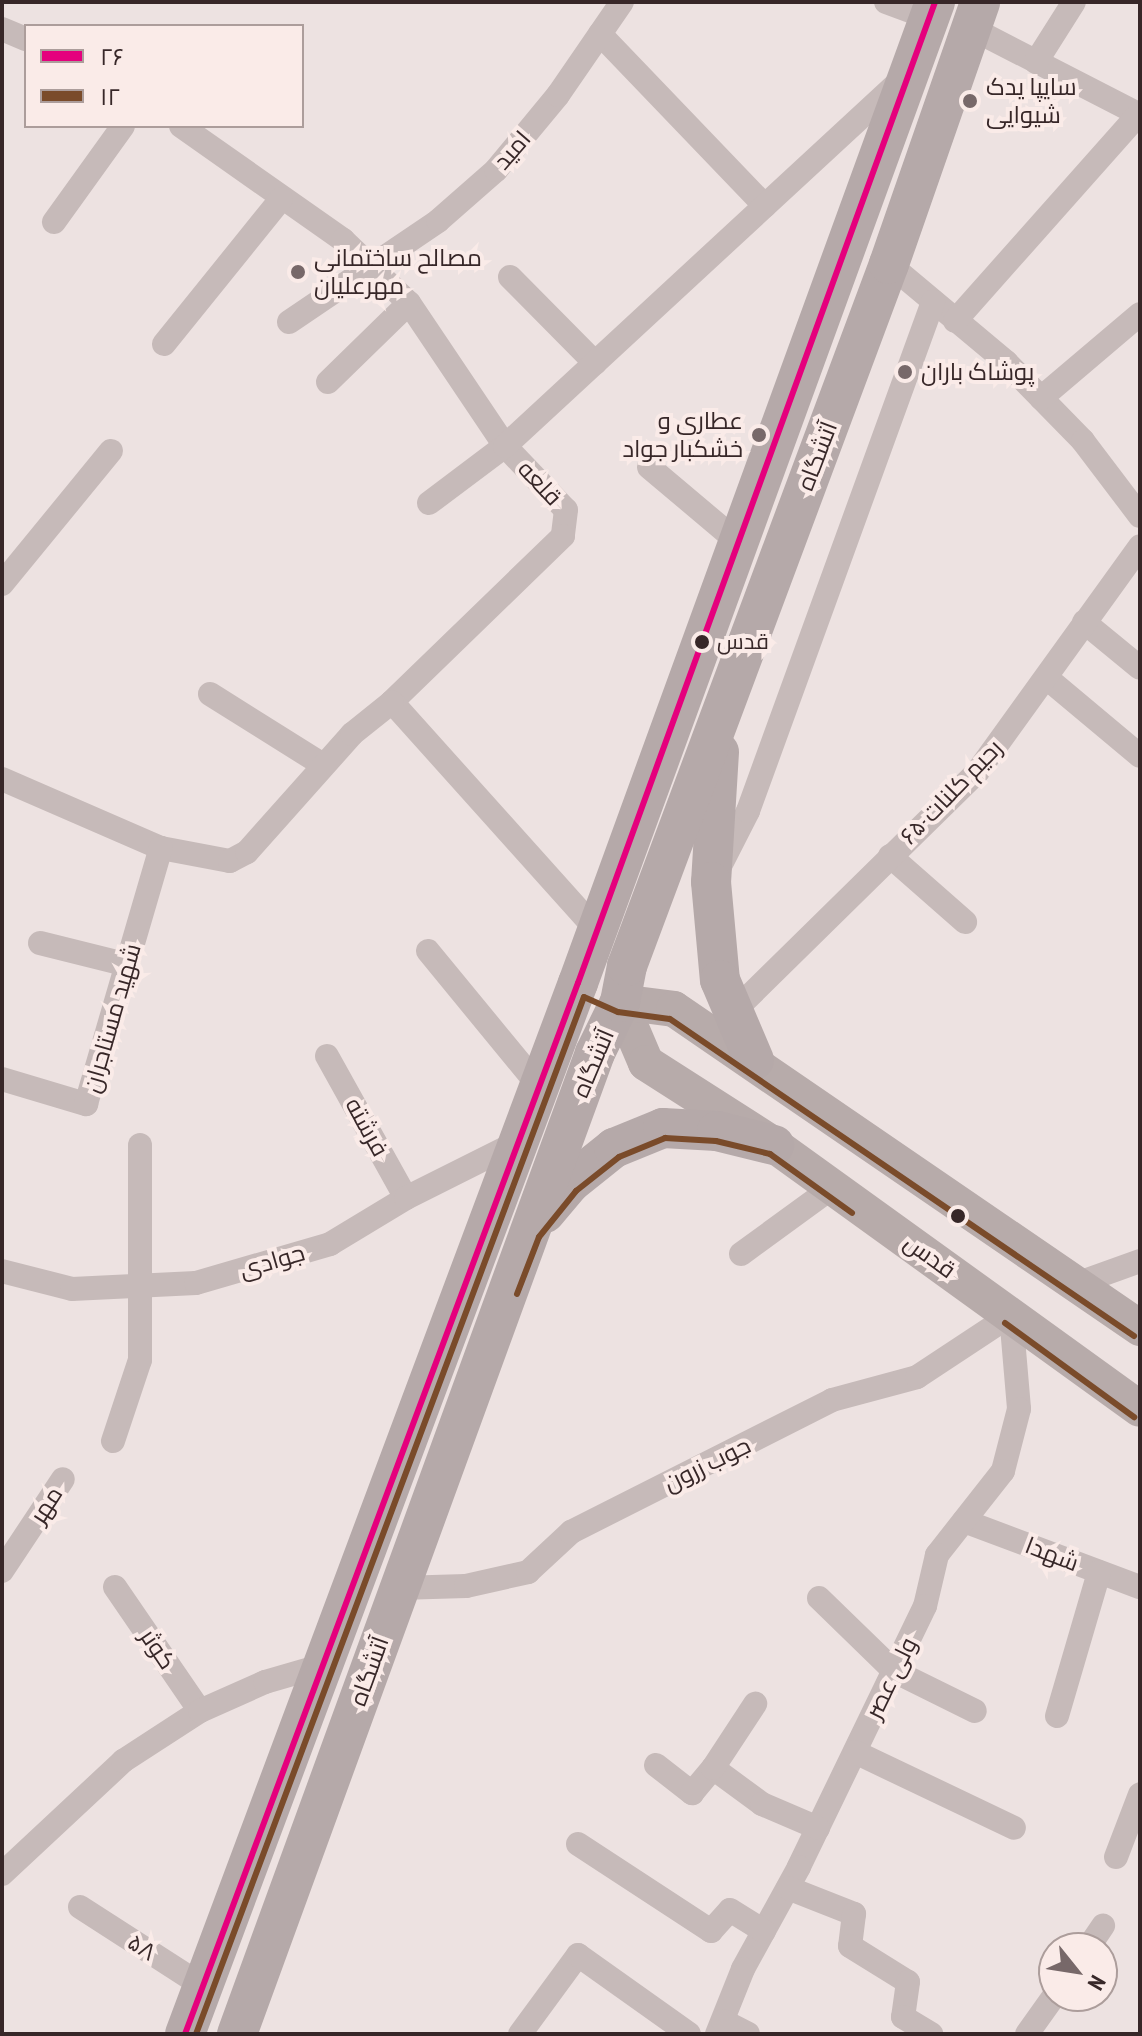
<!DOCTYPE html>
<html>
<head>
<meta charset="utf-8">
<style>
  body { margin:0 }
  #map { position:relative; width:1142px; height:2036px; overflow:hidden; background:#ede2e1; font-family:"PT Sans Narrow",Cairo,sans-serif }
  div>[style] { position:absolute }
  .minor>* { height:24px; margin:-12px; padding:0 12px; transform-origin:12px; border-radius:12px; background:#c6bab9 }
  .secondary>* { height:36px; margin:-18px; padding:0 18px; transform-origin:18px; border-radius:18px; background:#b7abaa }
  .primary>* { height:40px; margin:-20px; padding:0 20px; transform-origin:20px; border-radius:20px; background:#b5a9a9 }
  .bus-1>* { height:6px; margin:-3px; padding:0 3px; transform-origin:3px; border-radius:3px; background:#e5007d }
  .bus-2>* { height:6px; margin:-3px; padding:0 3px; transform-origin:3px; border-radius:3px; background:#7a4b2a }
  .dots>* { width:22px; height:22px; translate:-50% -50%; box-sizing:border-box; border:4px solid #faebe8; border-radius:50% }
  span { translate:-50% -50%; white-space:nowrap; text-align:center; line-height:1.15; -webkit-text-stroke:8px #faebe8; paint-order:stroke }
  .bus-label { font-size:22px; color:#372728 }
  .left { translate:0 -50%; text-align:left }
  .poi-label { font-size:24px; color:#372728 }
  .right { translate:-100% -50%; text-align:right }
  .street-label { font-size:24px; color:#372728 }
  .frame { position:absolute; inset:0; border:4px solid #372728; pointer-events:none }
  .legend { position:absolute; left:24px; top:24px; width:280px; height:104px; box-sizing:border-box; background:#faebe8; border:2px solid #ac9d9b; margin:0; padding:10px 14px; list-style:none; font-size:24px; color:#372728 }
  .legend li { display:flex; align-items:center; gap:16px; height:40px }
  .legend b { width:40px; border:2px solid #ac9d9b }
  .north { position:absolute; left:1038px; top:1932px; width:80px; height:80px; box-sizing:border-box; background:#faebe8; border:2px solid #ac9d9b; border-radius:50%; rotate:120deg; font-size:22px; font-weight:700; line-height:32px; text-align:center; color:#372728 }
  .north::after { content:''; display:block; margin:auto; width:28px; height:36px; background:#776869; clip-path:polygon(50% 0,100% 100%,50% 72%,0 100%) }
</style>
</head>
<body>
<div id="map">
  <div class="minor">
    <i style="left:886px;top:2px;width:46px;rotate:20.4deg"></i>
    <i style="left:971px;top:28px;width:190px;rotate:27.2deg"></i>
    <i style="left:2px;top:29px;width:26px;rotate:23deg"></i>
    <i style="left:600px;top:34px;width:238px;rotate:46.2deg"></i>
    <i style="left:1036px;top:62px;width:71px;rotate:-57.7deg"></i>
    <i style="left:181px;top:126px;width:198px;rotate:35.1deg"></i>
    <i style="left:343px;top:240px;width:91px;rotate:43.7deg"></i>
    <i style="left:409px;top:303px;width:172px;rotate:56.1deg"></i>
    <i style="left:505px;top:446px;width:88px;rotate:46.4deg"></i>
    <i style="left:566px;top:510px;width:26px;rotate:97deg"></i>
    <i style="left:563px;top:536px;width:238px;rotate:135.9deg"></i>
    <i style="left:392px;top:702px;width:305px;rotate:48.1deg"></i>
    <i style="left:54px;top:222px;width:118px;rotate:-54.3deg"></i>
    <i style="left:889px;top:264px;width:153px;rotate:39.9deg"></i>
    <i style="left:1006px;top:362px;width:110px;rotate:45.7deg"></i>
    <i style="left:1083px;top:441px;width:94px;rotate:52.8deg"></i>
    <i style="left:510px;top:277px;width:121px;rotate:45.3deg"></i>
    <i style="left:955px;top:321px;width:277px;rotate:-48.4deg"></i>
    <i style="left:289px;top:322px;width:180px;rotate:-34.1deg"></i>
    <i style="left:438px;top:221px;width:77px;rotate:-41.3deg"></i>
    <i style="left:496px;top:170px;width:97px;rotate:-50.4deg"></i>
    <i style="left:558px;top:95px;width:113px;rotate:-55.5deg"></i>
    <i style="left:164px;top:344px;width:186px;rotate:-51.1deg"></i>
    <i style="left:328px;top:382px;width:113px;rotate:-44.3deg"></i>
    <i style="left:1041px;top:398px;width:130px;rotate:-40.3deg"></i>
    <i style="left:649px;top:467px;width:116px;rotate:40.1deg"></i>
    <i style="left:429px;top:503px;width:95px;rotate:-36.9deg"></i>
    <i style="left:505px;top:446px;width:539px;rotate:-42.75deg"></i>
    <i style="left:2px;top:584px;width:172px;rotate:-50.7deg"></i>
    <i style="left:1084px;top:622px;width:72px;rotate:39.4deg"></i>
    <i style="left:1048px;top:679px;width:120px;rotate:39.9deg"></i>
    <i style="left:210px;top:694px;width:133px;rotate:32.1deg"></i>
    <i style="left:2px;top:779px;width:173px;rotate:23.5deg"></i>
    <i style="left:161px;top:848px;width:70px;rotate:10.7deg"></i>
    <i style="left:230px;top:861px;width:19px;rotate:-28deg"></i>
    <i style="left:247px;top:852px;width:158px;rotate:-48.3deg"></i>
    <i style="left:352px;top:734px;width:51px;rotate:-38.7deg"></i>
    <i style="left:890px;top:856px;width:100px;rotate:41.3deg"></i>
    <i style="left:719px;top:868px;width:64px;rotate:-63deg"></i>
    <i style="left:748px;top:811px;width:542px;rotate:-70.03deg"></i>
    <i style="left:40px;top:943px;width:91px;rotate:14deg"></i>
    <i style="left:428px;top:951px;width:175px;rotate:50.6deg"></i>
    <i style="left:732px;top:1013px;width:345px;rotate:-44.5deg"></i>
    <i style="left:978px;top:771px;width:277px;rotate:-54.2deg"></i>
    <i style="left:327px;top:1056px;width:162px;rotate:60.9deg"></i>
    <i style="left:2px;top:1079px;width:88px;rotate:16.6deg"></i>
    <i style="left:86px;top:1104px;width:267px;rotate:-73.7deg"></i>
    <i style="left:741px;top:1254px;width:114px;rotate:-36.1deg"></i>
    <i style="left:2px;top:1271px;width:72px;rotate:14.4deg"></i>
    <i style="left:72px;top:1289px;width:124px;rotate:-2.8deg"></i>
    <i style="left:196px;top:1283px;width:140px;rotate:-16.2deg"></i>
    <i style="left:330px;top:1244px;width:89px;rotate:-31.2deg"></i>
    <i style="left:406px;top:1198px;width:125px;rotate:-26.6deg"></i>
    <i style="left:1076px;top:1284px;width:68px;rotate:-19.8deg"></i>
    <i style="left:113px;top:1441px;width:85px;rotate:-71.6deg"></i>
    <i style="left:140px;top:1360px;width:215px;rotate:-90deg"></i>
    <i style="left:964px;top:1521px;width:188px;rotate:20.6deg"></i>
    <i style="left:2px;top:1571px;width:110px;rotate:-56.5deg"></i>
    <i style="left:115px;top:1587px;width:150px;rotate:55.6deg"></i>
    <i style="left:399px;top:1588px;width:67px;rotate:-1.7deg"></i>
    <i style="left:466px;top:1586px;width:64px;rotate:-12.7deg"></i>
    <i style="left:528px;top:1572px;width:59px;rotate:-42.9deg"></i>
    <i style="left:571px;top:1532px;width:292px;rotate:-26.8deg"></i>
    <i style="left:832px;top:1400px;width:88px;rotate:-15.1deg"></i>
    <i style="left:917px;top:1377px;width:113px;rotate:-33.4deg"></i>
    <i style="left:1011px;top:1315px;width:94px;rotate:85.1deg"></i>
    <i style="left:1019px;top:1409px;width:64px;rotate:104.5deg"></i>
    <i style="left:1003px;top:1471px;width:107px;rotate:128.2deg"></i>
    <i style="left:937px;top:1555px;width:52px;rotate:103.2deg"></i>
    <i style="left:925px;top:1606px;width:290px;rotate:115.8deg"></i>
    <i style="left:799px;top:1867px;width:116px;rotate:118.8deg"></i>
    <i style="left:743px;top:1969px;width:70px;rotate:111.8deg"></i>
    <i style="left:819px;top:1598px;width:105px;rotate:44.2deg"></i>
    <i style="left:894px;top:1671px;width:90px;rotate:26.3deg"></i>
    <i style="left:1057px;top:1716px;width:150px;rotate:-73.7deg"></i>
    <i style="left:855px;top:1752px;width:176px;rotate:25.5deg"></i>
    <i style="left:656px;top:1765px;width:46px;rotate:37.9deg"></i>
    <i style="left:692px;top:1793px;width:33px;rotate:-50deg"></i>
    <i style="left:713px;top:1768px;width:61px;rotate:36.3deg"></i>
    <i style="left:762px;top:1804px;width:61px;rotate:23.2deg"></i>
    <i style="left:713px;top:1768px;width:77px;rotate:-56.7deg"></i>
    <i style="left:578px;top:1844px;width:159px;rotate:33.2deg"></i>
    <i style="left:711px;top:1931px;width:28px;rotate:-48deg"></i>
    <i style="left:730px;top:1910px;width:40px;rotate:32deg"></i>
    <i style="left:1116px;top:1857px;width:67px;rotate:-69.1deg"></i>
    <i style="left:2px;top:1874px;width:166px;rotate:-43deg"></i>
    <i style="left:123px;top:1761px;width:92px;rotate:-33deg"></i>
    <i style="left:200px;top:1711px;width:71px;rotate:-24deg"></i>
    <i style="left:265px;top:1682px;width:61px;rotate:-16.1deg"></i>
    <i style="left:788px;top:1888px;width:71px;rotate:21.5deg"></i>
    <i style="left:854px;top:1914px;width:32px;rotate:97deg"></i>
    <i style="left:850px;top:1946px;width:68px;rotate:31.8deg"></i>
    <i style="left:908px;top:1982px;width:35px;rotate:98deg"></i>
    <i style="left:903px;top:2017px;width:33px;rotate:31deg"></i>
    <i style="left:80px;top:1907px;width:148px;rotate:32.8deg"></i>
    <i style="left:1088px;top:1948px;width:27px;rotate:-56deg"></i>
    <i style="left:723px;top:2021px;width:28px;rotate:27deg"></i>
    <i style="left:520px;top:2034px;width:98px;rotate:-53.7deg"></i>
    <i style="left:578px;top:1955px;width:136px;rotate:35.4deg"></i>
    <i style="left:1027px;top:2034px;width:47px;rotate:-54.6deg"></i>
  </div>
  <div class="secondary">
    <i style="left:620px;top:1002px;width:66px;rotate:66.9deg"></i>
    <i style="left:646px;top:1063px;width:152px;rotate:32.6deg"></i>
    <i style="left:774px;top:1145px;width:451px;rotate:35.8deg"></i>
    <i style="left:620px;top:1002px;width:54px;rotate:7.4deg"></i>
    <i style="left:674px;top:1009px;width:565px;rotate:34.39deg"></i>
  </div>
  <div class="primary">
    <i style="left:719px;top:752px;width:130px;rotate:93.5deg"></i>
    <i style="left:711px;top:882px;width:98px;rotate:84.8deg"></i>
    <i style="left:720px;top:980px;width:87px;rotate:67deg"></i>
    <i style="left:545px;top:1213px;width:38px;rotate:-50deg"></i>
    <i style="left:569px;top:1184px;width:58px;rotate:-38.7deg"></i>
    <i style="left:614px;top:1148px;width:53px;rotate:-22.2deg"></i>
    <i style="left:663px;top:1128px;width:54px;rotate:3.2deg"></i>
    <i style="left:717px;top:1131px;width:59px;rotate:13.8deg"></i>
    <i style="left:185px;top:2034px;width:1122px;rotate:-69.5deg"></i>
    <i style="left:578px;top:983px;width:1044px;rotate:-70deg"></i>
    <i style="left:237px;top:2034px;width:1044px;rotate:-69.95deg"></i>
    <i style="left:595px;top:1053px;width:57px;rotate:-63.9deg"></i>
    <i style="left:620px;top:1002px;width:37px;rotate:-79deg"></i>
    <i style="left:627px;top:966px;width:749px;rotate:-69.53deg"></i>
    <i style="left:889px;top:264px;width:277px;rotate:-70.8deg"></i>
  </div>
  <div class="bus-1">
    <i style="left:185px;top:2034px;width:1122px;rotate:-69.5deg"></i>
    <i style="left:578px;top:983px;width:1044px;rotate:-70deg"></i>
  </div>
  <div class="bus-2">
    <i style="left:517px;top:1294px;width:61px;rotate:-68.9deg"></i>
    <i style="left:539px;top:1237px;width:59px;rotate:-51.2deg"></i>
    <i style="left:576px;top:1191px;width:55px;rotate:-38.3deg"></i>
    <i style="left:619px;top:1157px;width:50px;rotate:-22.4deg"></i>
    <i style="left:665px;top:1138px;width:51px;rotate:3.4deg"></i>
    <i style="left:716px;top:1141px;width:56px;rotate:13.5deg"></i>
    <i style="left:770px;top:1154px;width:101px;rotate:35.7deg"></i>
    <i style="left:1005px;top:1323px;width:160px;rotate:36.1deg"></i>
    <i style="left:196px;top:2034px;width:1107px;rotate:-69.49deg"></i>
    <i style="left:584px;top:997px;width:37px;rotate:24deg"></i>
    <i style="left:618px;top:1012px;width:52px;rotate:7.7deg"></i>
    <i style="left:670px;top:1019px;width:562px;rotate:34.34deg"></i>
  </div>
  <div class="dots">
    <i style="left:970px;top:101px;background:#776869"></i>
    <i style="left:298px;top:272px;background:#776869"></i>
    <i style="left:905px;top:372px;background:#776869"></i>
    <i style="left:759px;top:435px;background:#776869"></i>
    <i style="left:702px;top:642px;background:#372728"></i>
    <i style="left:958px;top:1216px;background:#372728"></i>
  </div>
  <div class="bus-label">
    <span class="left" style="left:717px;top:642px">قدس</span>
  </div>
  <div class="poi-label">
    <span class="left" style="left:986px;top:101px">سایپا یدک<br>شیوایی</span>
    <span class="left" style="left:314px;top:272px">مصالح ساختمانی<br>مهرعلیان</span>
    <span class="left" style="left:921px;top:372px">پوشاک باران</span>
    <span class="right" style="left:743px;top:435px">عطاری و<br>خشکبار جواد</span>
  </div>
  <div class="street-label">
    <span style="left:512px;top:150px;rotate:-49deg">امید</span>
    <span style="left:817px;top:456px;rotate:-69deg">آتشگاه</span>
    <span style="left:540px;top:483px;rotate:47deg">قلعه</span>
    <span style="left:951px;top:792px;rotate:-46deg">۶۵-رحیم کلنات</span>
    <span style="left:112px;top:1018px;rotate:-74deg">شهید مستاجران</span>
    <span style="left:593px;top:1063px;rotate:-67deg">آتشگاه</span>
    <span style="left:367px;top:1127px;rotate:61deg">فرشته</span>
    <span style="left:930px;top:1256px;rotate:36deg">قدس</span>
    <span style="left:272px;top:1261px;rotate:-16deg">جوادی</span>
    <span style="left:707px;top:1464px;rotate:-26deg">جوب زرون</span>
    <span style="left:46px;top:1505px;rotate:-57deg">مهر</span>
    <span style="left:1052px;top:1554px;rotate:21deg">شهدا</span>
    <span style="left:158px;top:1649px;rotate:56deg">کوثر</span>
    <span style="left:369px;top:1671px;rotate:-70deg">آتشگاه</span>
    <span style="left:891px;top:1678px;rotate:-64deg">ولی عصر</span>
    <span style="left:142px;top:1947px;rotate:33deg">۵۸</span>
  </div>
  <div class="frame"></div>
  <ul class="legend">
  <li><b style="height:10px;background:#e5007d"></b>۲۶</li>
  <li><b style="height:10px;background:#7a4b2a"></b>۱۲</li>
  </ul>
  <div class="north">N</div>
</div>
</body>
</html>
